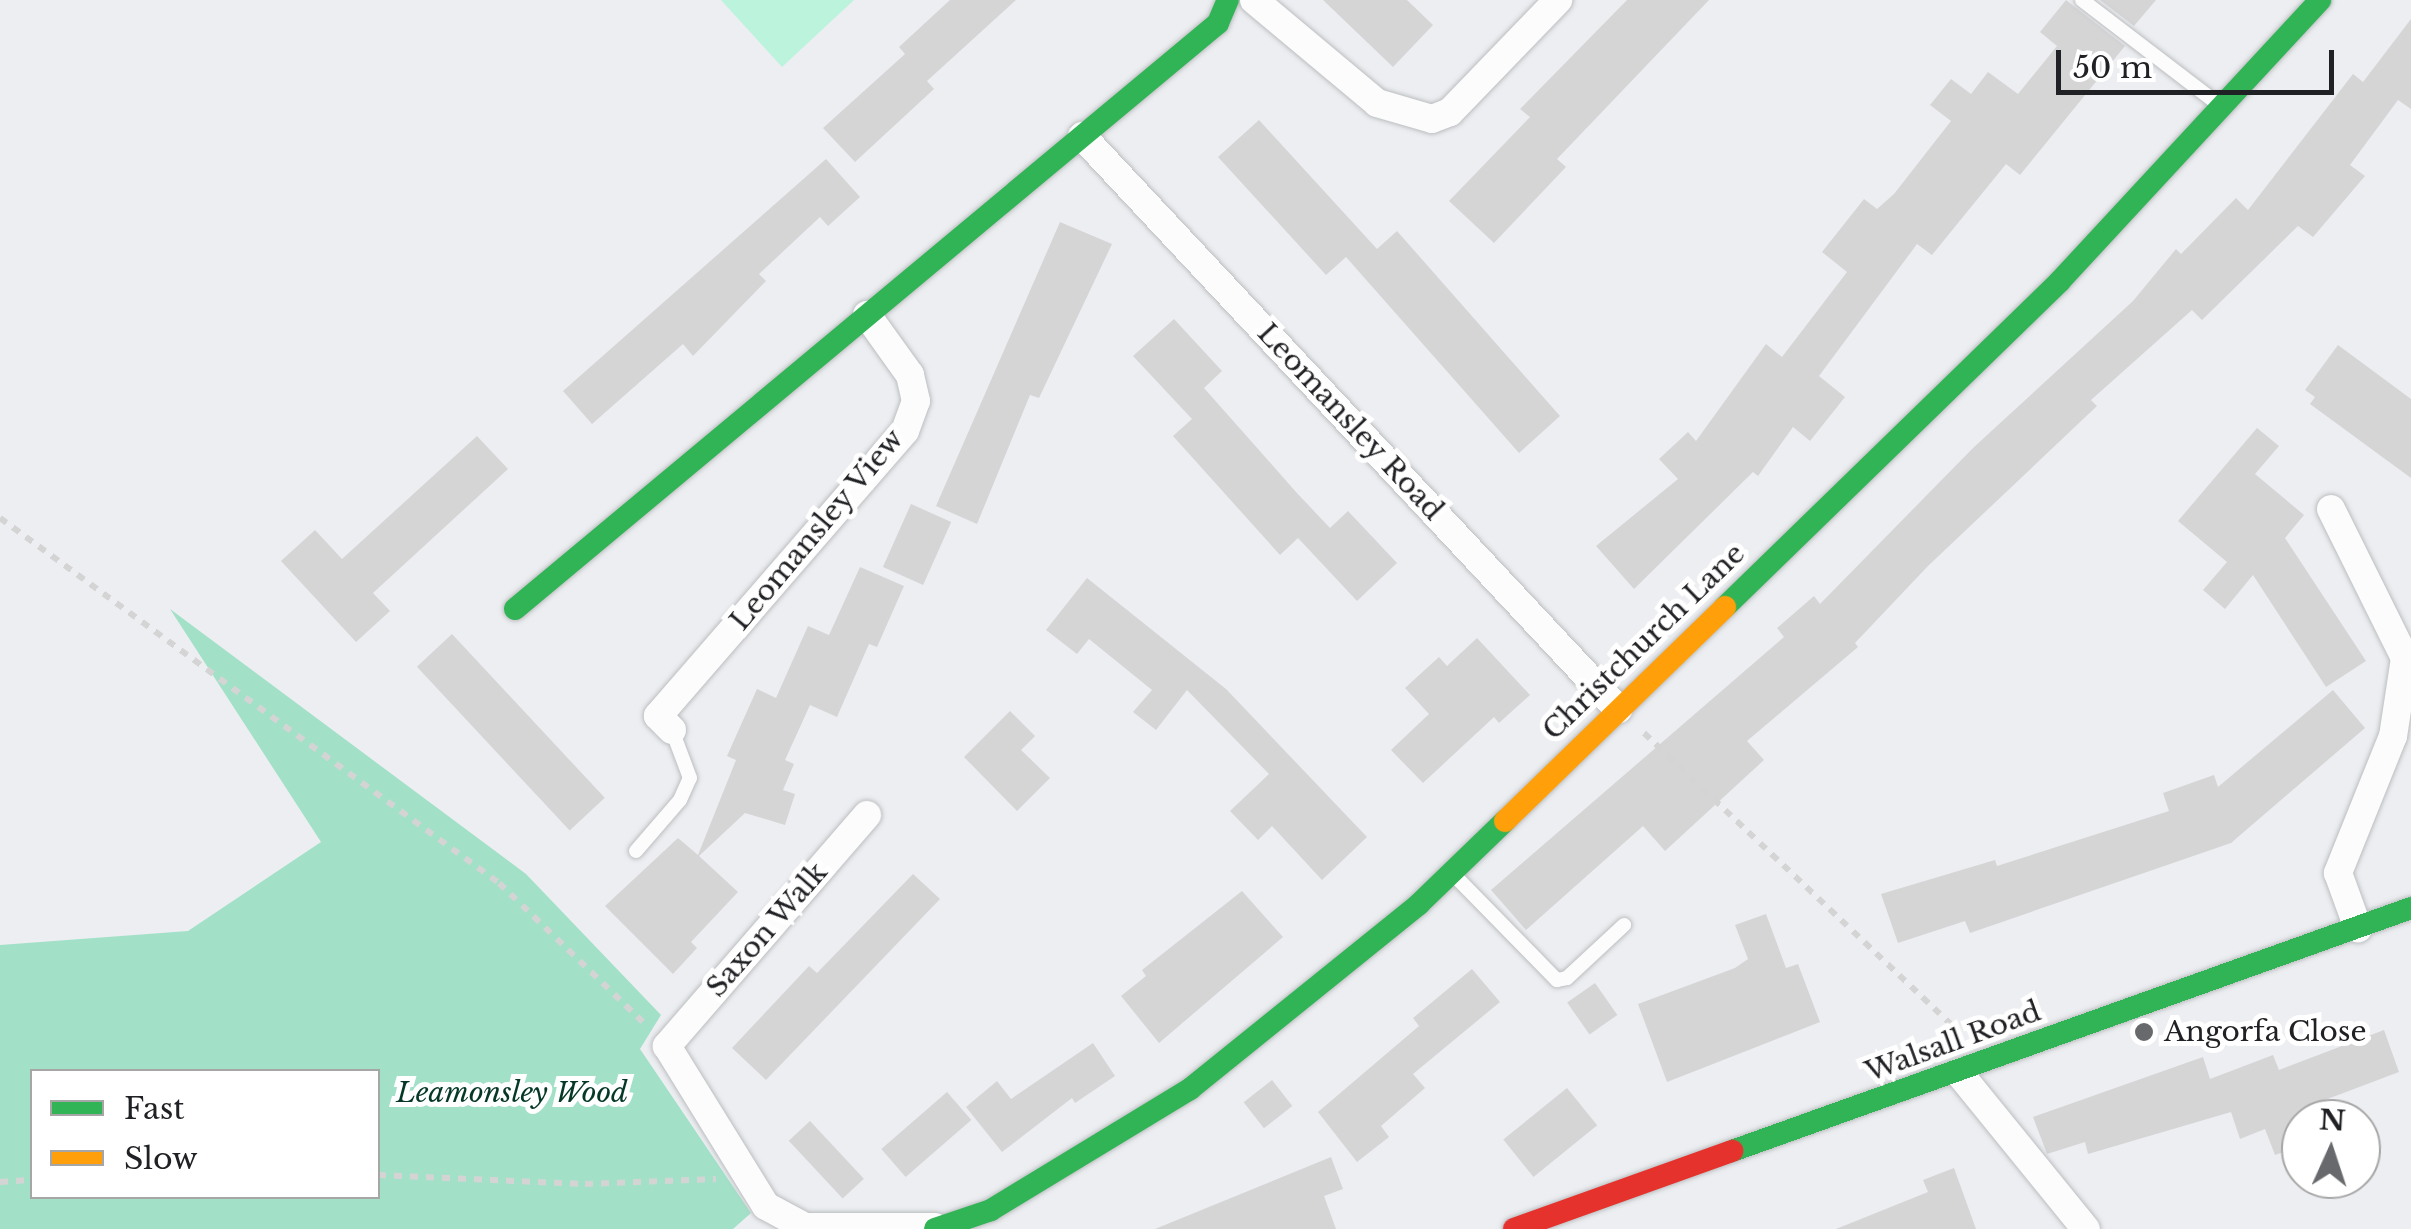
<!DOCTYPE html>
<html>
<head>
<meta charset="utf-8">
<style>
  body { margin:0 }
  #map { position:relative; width:2411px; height:1229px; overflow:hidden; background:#eceef1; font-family:"Libre Baskerville",serif }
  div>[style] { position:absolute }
  .green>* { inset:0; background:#bcf3dc }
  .forest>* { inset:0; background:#a2e1c8 }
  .building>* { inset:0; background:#d5d5d6; transform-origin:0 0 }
  .path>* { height:6px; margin-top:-3px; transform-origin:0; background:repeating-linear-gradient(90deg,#d4d4d5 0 8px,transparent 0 16px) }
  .roads { filter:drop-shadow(0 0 2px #bcbec0) drop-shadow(0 0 2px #bcbec0) }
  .lane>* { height:14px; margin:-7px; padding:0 7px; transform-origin:7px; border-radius:7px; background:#fcfcfd }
  .street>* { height:28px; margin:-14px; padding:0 14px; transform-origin:14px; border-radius:14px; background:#fcfcfd }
  .fast>* { height:22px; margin:-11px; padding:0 11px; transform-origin:11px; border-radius:11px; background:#30b455 }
  .slow>* { height:22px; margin:-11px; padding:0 11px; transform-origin:11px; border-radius:11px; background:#ff9f0a }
  .jam>* { height:22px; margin:-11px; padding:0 11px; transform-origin:11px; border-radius:11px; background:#e5322d }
  .dots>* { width:28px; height:28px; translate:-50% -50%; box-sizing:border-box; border:5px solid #fff; border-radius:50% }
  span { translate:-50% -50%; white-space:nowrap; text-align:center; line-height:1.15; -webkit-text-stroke:10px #fff; paint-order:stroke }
  .street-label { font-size:28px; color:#202124 }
  .poi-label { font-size:28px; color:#202124 }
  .left { translate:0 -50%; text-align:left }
  .park-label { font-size:28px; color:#053926; font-style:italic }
  .legend { position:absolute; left:30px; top:1069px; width:350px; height:130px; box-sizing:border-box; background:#fff; border:2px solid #a6a6a7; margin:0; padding:12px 18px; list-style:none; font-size:30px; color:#202124 }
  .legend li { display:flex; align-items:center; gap:20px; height:50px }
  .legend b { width:50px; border:2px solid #a6a6a7 }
  .north { position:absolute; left:2281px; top:1099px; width:100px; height:100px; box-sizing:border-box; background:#fff; border:2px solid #a6a6a7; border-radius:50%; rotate:3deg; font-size:28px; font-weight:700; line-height:40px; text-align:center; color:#202124 }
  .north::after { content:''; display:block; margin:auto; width:35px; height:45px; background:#67696c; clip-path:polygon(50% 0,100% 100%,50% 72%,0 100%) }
  .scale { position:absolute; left:2056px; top:50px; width:278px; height:45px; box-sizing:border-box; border:5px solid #202124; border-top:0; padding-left:12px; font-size:30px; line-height:35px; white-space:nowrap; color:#202124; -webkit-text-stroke:8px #fff; paint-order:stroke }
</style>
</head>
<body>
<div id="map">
  <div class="green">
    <i style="clip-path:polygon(721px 0,854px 0,782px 67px)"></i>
  </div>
  <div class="forest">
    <i style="clip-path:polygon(evenodd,170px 609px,526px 874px,661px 1015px,640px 1049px,751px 1213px,733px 1229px,0 1229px,0 945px,188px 931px,321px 842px,170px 609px,32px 1072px,378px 1072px,378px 1196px,32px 1196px,32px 1072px)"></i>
  </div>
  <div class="building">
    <i style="clip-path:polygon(950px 0,1016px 0,927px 81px,934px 89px,855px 162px,823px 128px,905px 54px,899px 47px)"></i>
    <i style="clip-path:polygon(1323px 0,1407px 0,1433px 25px,1393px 67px)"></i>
    <i style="clip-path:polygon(1627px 0,1709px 0,1557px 159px,1566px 167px,1494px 243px,1449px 201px,1530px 117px,1520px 109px)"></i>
    <i style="clip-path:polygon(2066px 0,2125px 46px,2020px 175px,2006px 164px,1932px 255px,1917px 244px,1819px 376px,1845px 397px,1810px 441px,1793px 427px,1758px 476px,1753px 472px,1634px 589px,1596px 546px,1678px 479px,1659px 459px,1688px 432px,1696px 441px,1766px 344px,1782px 357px,1847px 272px,1822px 252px,1864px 199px,1877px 209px,1894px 194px,1951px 121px,1930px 105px,1951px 79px,1971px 94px,1988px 72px,2018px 94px,2057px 46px,2040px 32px)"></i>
    <i style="clip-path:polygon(2100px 0,2156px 0,2134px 26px)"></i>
    <i style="clip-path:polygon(2411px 19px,2411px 109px,2398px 100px,2350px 165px,2365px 176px,2313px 237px,2298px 226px,2202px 320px,2192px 310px,2091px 400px,2097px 406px,1928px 566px,1855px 643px,1858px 647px,1747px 741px,1764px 760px,1665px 851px,1643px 826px,1526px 930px,1491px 890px,1784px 637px,1777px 628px,1814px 596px,1820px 604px,1973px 448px,2133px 301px,2176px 249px,2181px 254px,2236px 198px,2248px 210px,2353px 74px,2363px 82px)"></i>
    <i style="clip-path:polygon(1259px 120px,1377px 249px,1397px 231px,1560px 416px,1519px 453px,1346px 257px,1326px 275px,1218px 157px)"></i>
    <i style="clip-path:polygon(826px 159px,860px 197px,828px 226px,820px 217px,759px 274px,766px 281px,693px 356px,683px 344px,592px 424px,563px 391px)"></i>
    <i style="clip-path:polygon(1060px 222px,1112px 244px,1039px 398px,1030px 395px,977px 524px,936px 506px)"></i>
    <i style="clip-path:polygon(1174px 319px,1222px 371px,1204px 388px,1296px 492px,1330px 528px,1348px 511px,1397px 563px,1357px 601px,1298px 538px,1280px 555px,1173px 436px,1192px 419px,1133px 356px)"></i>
    <i style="clip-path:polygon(2338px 345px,2411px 399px,2411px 478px,2310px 404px,2315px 397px,2305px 390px)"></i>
    <i style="clip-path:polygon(2257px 428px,2279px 446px,2255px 474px,2304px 515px,2285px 538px,2366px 661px,2326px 687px,2253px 575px,2225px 609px,2203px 590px,2227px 562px,2178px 521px)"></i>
    <i style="clip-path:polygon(477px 436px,508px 469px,373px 593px,390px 611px,356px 642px,281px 561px,315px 530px,342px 559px)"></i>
    <i style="left:911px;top:504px;width:44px;height:69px;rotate:24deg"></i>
    <i style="clip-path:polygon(860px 567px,904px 586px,877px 647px,869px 644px,837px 717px,810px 705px,785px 760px,794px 764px,783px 790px,795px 794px,785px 825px,745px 813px,699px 856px,738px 892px,691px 942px,697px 948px,673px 974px,605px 906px,678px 838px,698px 855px,736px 760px,727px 756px,757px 689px,776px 698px,808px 626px,829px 635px)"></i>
    <i style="clip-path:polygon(1087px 578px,1226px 689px,1367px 837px,1322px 880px,1272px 826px,1258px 840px,1230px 811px,1269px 774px,1187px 690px,1156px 730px,1133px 712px,1152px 690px,1089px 639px,1077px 654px,1046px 630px)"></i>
    <i style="left:452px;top:634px;width:224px;height:48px;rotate:47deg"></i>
    <i style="clip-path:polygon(1477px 638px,1530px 695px,1499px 723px,1494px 717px,1423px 783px,1391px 750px,1429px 714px,1405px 688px,1439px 657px,1447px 666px)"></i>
    <i style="clip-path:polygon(2333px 690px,2365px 728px,2231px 843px,1970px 933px,1965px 921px,1898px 943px,1881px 894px,1995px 860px,1997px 866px,2169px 811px,2163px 793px,2214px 775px,2218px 787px)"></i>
    <i style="clip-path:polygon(1010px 711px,1035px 736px,1021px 750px,1050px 778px,1017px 811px,964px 757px)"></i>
    <i style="clip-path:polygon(913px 874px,940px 899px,766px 1080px,732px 1048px,809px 966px,817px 973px)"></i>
    <i style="clip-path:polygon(1242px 891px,1283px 937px,1159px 1043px,1121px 996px,1146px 976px,1142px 970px)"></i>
    <i style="clip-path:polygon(1766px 914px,1786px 968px,1798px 964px,1820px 1022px,1667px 1082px,1638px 1004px,1735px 968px,1748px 959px,1735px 925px)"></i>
    <i style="clip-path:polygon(1472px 969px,1500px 1002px,1413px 1074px,1425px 1088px,1381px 1126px,1389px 1137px,1357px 1162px,1318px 1112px,1419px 1026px,1413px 1018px)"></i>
    <i style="left:1595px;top:983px;width:39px;height:34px;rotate:55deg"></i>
    <i style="clip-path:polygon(2384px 1030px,2399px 1072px,2301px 1109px,2301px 1146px,2275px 1155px,2265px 1129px,2240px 1139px,2231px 1112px,2088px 1154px,2085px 1142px,2047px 1154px,2033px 1117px,2203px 1057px,2210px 1079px,2273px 1055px,2279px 1070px)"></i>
    <i style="clip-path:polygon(1093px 1043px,1115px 1076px,1075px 1103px,1072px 1098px,1002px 1152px,966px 1107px,997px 1081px,1011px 1099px)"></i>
    <i style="left:1272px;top:1080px;width:33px;height:36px;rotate:52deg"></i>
    <i style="left:1567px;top:1088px;width:48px;height:82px;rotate:51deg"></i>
    <i style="left:947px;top:1092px;width:37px;height:87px;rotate:49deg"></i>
    <i style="left:810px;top:1121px;width:79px;height:29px;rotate:47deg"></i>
    <i style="clip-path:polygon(1331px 1157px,1343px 1189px,1324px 1196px,1336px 1229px,1155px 1229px)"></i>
    <i style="clip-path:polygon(1954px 1168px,1976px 1229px,1836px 1229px,1928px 1192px,1923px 1180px)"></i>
  </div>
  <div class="path">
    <i style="left:0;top:518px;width:618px;rotate:36.18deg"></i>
    <i style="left:499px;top:883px;width:206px;rotate:44deg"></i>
    <i style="left:1644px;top:733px;width:433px;rotate:43.5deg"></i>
    <i style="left:378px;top:1175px;width:207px;rotate:2.5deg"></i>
    <i style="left:585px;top:1184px;width:131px;rotate:-2.2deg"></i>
    <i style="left:0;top:1182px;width:32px;rotate:-4deg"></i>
  </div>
  <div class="roads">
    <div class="lane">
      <i style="left:2082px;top:0;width:171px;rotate:37.4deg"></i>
      <i style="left:636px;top:851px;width:67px;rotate:-49.2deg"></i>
      <i style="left:680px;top:800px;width:24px;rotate:-66deg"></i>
      <i style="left:690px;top:778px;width:51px;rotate:-110.6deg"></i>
      <i style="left:1455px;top:876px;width:146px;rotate:45.6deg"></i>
      <i style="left:1557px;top:980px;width:10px;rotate:-11deg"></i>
      <i style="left:1567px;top:978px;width:78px;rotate:-42.9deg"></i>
    </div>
    <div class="street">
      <i style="left:1254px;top:0;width:160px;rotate:39.9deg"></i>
      <i style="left:1377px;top:103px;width:57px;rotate:16.2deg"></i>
      <i style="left:1432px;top:119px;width:19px;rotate:-21deg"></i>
      <i style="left:1450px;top:112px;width:156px;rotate:-46deg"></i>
      <i style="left:1082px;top:136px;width:785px;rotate:46.91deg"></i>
      <i style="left:2331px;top:509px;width:166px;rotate:63.6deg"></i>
      <i style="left:2405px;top:658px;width:79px;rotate:98.7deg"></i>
      <i style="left:2393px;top:736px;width:148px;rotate:111.9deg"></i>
      <i style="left:2338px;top:873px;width:59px;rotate:70deg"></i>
      <i style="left:672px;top:730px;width:20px;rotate:-135deg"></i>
      <i style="left:658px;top:716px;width:377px;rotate:-49.1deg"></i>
      <i style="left:905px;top:431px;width:32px;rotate:-70deg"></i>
      <i style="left:916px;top:401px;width:27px;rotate:-103deg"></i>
      <i style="left:910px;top:375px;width:74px;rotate:-125.6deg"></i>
      <i style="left:867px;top:815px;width:306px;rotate:130.9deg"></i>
      <i style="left:667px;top:1046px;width:188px;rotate:58.3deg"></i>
      <i style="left:766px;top:1206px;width:44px;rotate:28.3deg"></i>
      <i style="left:805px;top:1227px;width:130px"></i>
      <i style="left:1959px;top:1073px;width:201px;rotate:50.9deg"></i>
    </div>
    <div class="fast">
      <i style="left:1725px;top:607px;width:467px;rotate:-44.2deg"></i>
      <i style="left:2060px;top:281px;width:383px;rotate:-47.2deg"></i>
      <i style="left:515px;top:609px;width:915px;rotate:-39.81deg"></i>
      <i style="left:1218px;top:23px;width:25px;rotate:-67deg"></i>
      <i style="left:1732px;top:1151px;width:721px;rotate:-19.69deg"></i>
      <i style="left:935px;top:1229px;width:59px;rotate:-18.7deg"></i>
      <i style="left:991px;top:1210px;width:233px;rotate:-31.3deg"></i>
      <i style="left:1190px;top:1089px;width:294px;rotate:-38.9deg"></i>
      <i style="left:1419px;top:904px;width:120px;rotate:-44deg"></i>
    </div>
    <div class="slow">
      <i style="left:1505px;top:821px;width:307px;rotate:-44.2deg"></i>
    </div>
    <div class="jam">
      <i style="left:1514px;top:1229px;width:232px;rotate:-19.7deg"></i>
    </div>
  </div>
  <div class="dots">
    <i style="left:2144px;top:1032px;background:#67696c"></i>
  </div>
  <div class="street-label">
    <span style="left:1350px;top:422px;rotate:47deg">Leomansley Road</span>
    <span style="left:817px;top:530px;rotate:-50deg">Leomansley View</span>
    <span style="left:1644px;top:642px;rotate:-44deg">Christchurch Lane</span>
    <span style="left:767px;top:930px;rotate:-49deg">Saxon Walk</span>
    <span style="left:1953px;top:1042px;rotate:-20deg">Walsall Road</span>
  </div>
  <div class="poi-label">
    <span class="left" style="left:2164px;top:1032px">Angorfa Close</span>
  </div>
  <div class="park-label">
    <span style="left:512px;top:1093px">Leamonsley Wood</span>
  </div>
  <ul class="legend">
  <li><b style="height:12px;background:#30b455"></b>Fast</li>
  <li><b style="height:12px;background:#ff9f0a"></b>Slow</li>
  </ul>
  <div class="north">N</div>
  <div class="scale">50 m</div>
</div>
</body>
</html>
